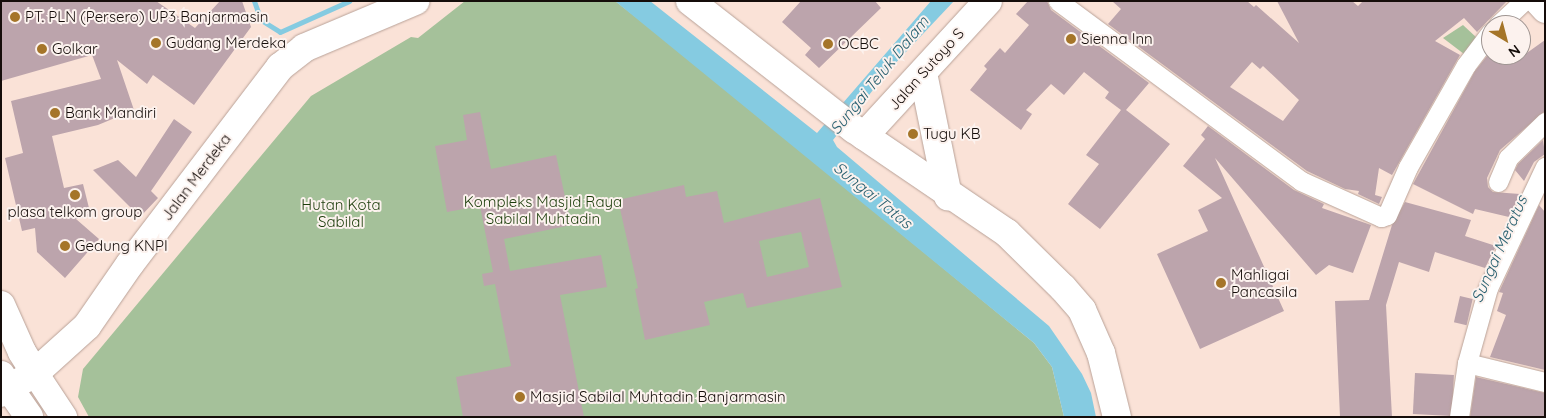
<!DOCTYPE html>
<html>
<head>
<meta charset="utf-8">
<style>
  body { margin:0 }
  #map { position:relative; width:1546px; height:418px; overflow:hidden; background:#fae2d7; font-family:Quicksand,sans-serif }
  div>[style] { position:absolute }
  .green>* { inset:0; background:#a5c19a }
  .water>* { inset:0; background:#85cbe1 }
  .stream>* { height:5px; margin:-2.5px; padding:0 2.5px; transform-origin:2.5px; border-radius:2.5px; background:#85cbe1 }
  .building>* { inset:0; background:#bca4ac; transform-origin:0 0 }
  .roads { filter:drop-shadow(0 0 1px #b9a298) drop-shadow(0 0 1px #b9a298) }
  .street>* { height:19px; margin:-9.5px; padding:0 9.5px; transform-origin:9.5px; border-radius:9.5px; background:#fff }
  .secondary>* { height:26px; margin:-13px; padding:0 13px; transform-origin:13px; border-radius:13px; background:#fff }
  .primary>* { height:28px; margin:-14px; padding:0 14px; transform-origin:14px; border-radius:14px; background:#fff }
  .highway>* { height:28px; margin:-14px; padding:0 14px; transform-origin:14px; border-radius:14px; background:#fff }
  .dots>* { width:14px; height:14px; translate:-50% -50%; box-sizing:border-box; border:2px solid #fcf2ee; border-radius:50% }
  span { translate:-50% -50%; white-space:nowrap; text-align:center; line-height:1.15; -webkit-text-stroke:4px #fcf2ee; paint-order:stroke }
  .poi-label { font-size:15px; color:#150d0a }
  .left { translate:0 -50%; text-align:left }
  .street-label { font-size:15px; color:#150d0a }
  .park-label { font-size:15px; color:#1c3d0b }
  .water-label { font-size:16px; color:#286070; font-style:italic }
  .frame { position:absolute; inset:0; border:2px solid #150d0a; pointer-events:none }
  .north { position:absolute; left:1481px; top:15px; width:50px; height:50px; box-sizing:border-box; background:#fcf2ee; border:1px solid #a09693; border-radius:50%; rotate:143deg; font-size:14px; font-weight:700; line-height:20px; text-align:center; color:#150d0a }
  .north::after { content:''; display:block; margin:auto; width:18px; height:22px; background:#a57529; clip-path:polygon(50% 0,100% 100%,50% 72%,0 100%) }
</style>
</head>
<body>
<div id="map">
  <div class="green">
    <i style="clip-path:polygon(465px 1px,615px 1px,678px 50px,1034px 343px,1052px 367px,1064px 417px,89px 417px,78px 397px,83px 369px,311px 96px,411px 37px,418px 38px)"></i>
    <i style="clip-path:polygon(1463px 25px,1477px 38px,1464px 54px,1443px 38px)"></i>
  </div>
  <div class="water">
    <i style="clip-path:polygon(615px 1px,650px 1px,817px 133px,931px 1px,954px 1px,889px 70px,833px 140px,837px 147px,1049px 326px,1082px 374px,1091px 393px,1096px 417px,1064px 417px,1052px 367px,1034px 343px)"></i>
  </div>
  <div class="stream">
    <i style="left:254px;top:1px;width:20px;rotate:70deg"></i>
    <i style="left:261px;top:20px;width:22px;rotate:32deg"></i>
    <i style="left:280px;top:32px;width:76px;rotate:-24.2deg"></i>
  </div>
  <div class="building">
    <i style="clip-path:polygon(1px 1px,156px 1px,195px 28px,220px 1px,242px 1px,251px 27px,194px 105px,153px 75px,147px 84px,117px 60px,134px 110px,98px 125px,52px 136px,64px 188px,83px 184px,91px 216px,76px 219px,99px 239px,65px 278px,37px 252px,35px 228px,22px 231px,5px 158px,23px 153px,11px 101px,101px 79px,92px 55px,1px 81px)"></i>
    <i style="clip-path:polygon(801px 1px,875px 1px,881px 8px,819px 68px,805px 55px,811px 48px,782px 22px)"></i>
    <i style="clip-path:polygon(1028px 1px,1047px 1px,1051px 10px,1149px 83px,1126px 110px,1170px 144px,1100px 229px,1068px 204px,1099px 164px,1086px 155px,1121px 110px,1105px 98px,1109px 92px,1084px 72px,1064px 95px,1051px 84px,1026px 110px,1032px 114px,1021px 130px,970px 90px,987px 69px,984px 66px,1000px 48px,1005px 53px,1029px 25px,1016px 14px)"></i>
    <i style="clip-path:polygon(evenodd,1112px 1px,1247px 1px,1254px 7px,1256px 5px,1299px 43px,1277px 1px,1352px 1px,1358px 6px,1363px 1px,1507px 1px,1477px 32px,1464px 18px,1435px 41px,1460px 55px,1392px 175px,1379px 168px,1375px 195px,1382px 197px,1379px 204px,1358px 194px,1359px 191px,1345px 189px,1307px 171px,1108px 24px,1121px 9px,1112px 1px,1252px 62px,1260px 69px,1263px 66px,1299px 100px,1283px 121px,1230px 87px,1252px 62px)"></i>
    <i style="clip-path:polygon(1545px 40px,1545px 111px,1500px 150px,1487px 178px,1488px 187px,1493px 192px,1520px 194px,1509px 217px,1475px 209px,1473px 214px,1413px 184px,1475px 71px,1491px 51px,1491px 55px,1524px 55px)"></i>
    <i style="clip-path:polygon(480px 112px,491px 169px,556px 155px,571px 225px,504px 239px,510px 271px,601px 255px,607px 287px,560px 295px,584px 417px,463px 417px,456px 377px,511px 366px,495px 284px,484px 286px,482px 274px,493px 272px,480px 206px,447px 212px,435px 146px,467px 140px,463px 115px)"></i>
    <i style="clip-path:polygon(174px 119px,192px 132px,151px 191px,158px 198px,140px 217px,93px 170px,118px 160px,136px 177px)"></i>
    <i style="clip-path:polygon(1208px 126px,1294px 190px,1324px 204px,1322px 208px,1371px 225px,1353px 273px,1329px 265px,1316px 275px,1215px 158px,1284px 311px,1200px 349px,1157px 254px,1208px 231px,1198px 210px,1222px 198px,1183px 166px,1205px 139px,1201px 135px)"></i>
    <i style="clip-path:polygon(1543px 140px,1545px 154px,1534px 162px,1524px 181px,1515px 170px,1518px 164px)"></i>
    <i style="clip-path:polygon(evenodd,684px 185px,686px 197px,717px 191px,724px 223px,820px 198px,842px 287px,747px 308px,743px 293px,704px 302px,710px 325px,645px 340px,635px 289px,638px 288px,618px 200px,684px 185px,801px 232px,809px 267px,767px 277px,759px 241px,801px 232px)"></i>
    <i style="clip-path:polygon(1405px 202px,1471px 220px,1465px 236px,1496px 246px,1485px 268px,1435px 252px,1429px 272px,1399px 262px,1386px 305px,1392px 417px,1340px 417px,1335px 301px,1369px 300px,1392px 225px)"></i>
    <i style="clip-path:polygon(1539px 205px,1545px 212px,1545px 370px,1490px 357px,1506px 315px,1497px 311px,1503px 293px,1499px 292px)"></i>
    <i style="left:1460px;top:296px;width:13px;height:27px;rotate:13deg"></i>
    <i style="left:1415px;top:373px;width:39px;height:41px;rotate:3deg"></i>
    <i style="clip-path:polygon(1476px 377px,1545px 393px,1545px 417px,1470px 417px)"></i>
  </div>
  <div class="roads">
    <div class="street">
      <i style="left:1058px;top:1px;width:302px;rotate:36.5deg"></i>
      <i style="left:1301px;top:181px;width:88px;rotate:24.2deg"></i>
      <i style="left:1381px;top:217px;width:6px;rotate:-18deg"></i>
      <i style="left:1387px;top:215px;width:52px;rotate:-66.4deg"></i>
      <i style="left:1408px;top:167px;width:117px;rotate:-60.4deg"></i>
      <i style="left:1466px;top:65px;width:41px;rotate:-52.9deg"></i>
      <i style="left:1498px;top:25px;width:35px;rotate:-43deg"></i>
      <i style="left:1498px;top:182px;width:26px;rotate:-67deg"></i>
      <i style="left:1508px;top:158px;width:52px;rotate:-44.2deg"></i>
      <i style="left:1467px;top:363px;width:80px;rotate:13.7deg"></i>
      <i style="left:1459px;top:417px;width:55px;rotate:-81.6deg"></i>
      <i style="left:1467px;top:363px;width:78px;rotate:-74.4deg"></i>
      <i style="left:1488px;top:288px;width:134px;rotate:-64.8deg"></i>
    </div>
    <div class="secondary">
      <i style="left:1537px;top:1px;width:12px;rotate:48deg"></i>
      <i style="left:35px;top:373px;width:53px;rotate:56.6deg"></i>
    </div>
    <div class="primary">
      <i style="left:1px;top:393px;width:9px;rotate:-32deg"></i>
      <i style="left:9px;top:388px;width:35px;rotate:55deg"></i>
    </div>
    <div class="highway">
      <i style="left:690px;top:1px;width:208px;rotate:38deg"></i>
      <i style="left:854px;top:129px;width:185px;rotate:34.2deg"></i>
      <i style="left:1007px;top:233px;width:78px;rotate:44.5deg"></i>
      <i style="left:1063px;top:288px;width:29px;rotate:49deg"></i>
      <i style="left:1082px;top:310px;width:47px;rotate:66.2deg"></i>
      <i style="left:1101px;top:353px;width:66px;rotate:76deg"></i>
      <i style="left:923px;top:73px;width:126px;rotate:78.5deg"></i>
      <i style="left:864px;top:136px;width:183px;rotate:-47.4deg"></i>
      <i style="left:1px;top:305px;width:51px;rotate:65.9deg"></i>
      <i style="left:22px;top:352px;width:25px;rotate:58deg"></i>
      <i style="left:1px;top:375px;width:15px;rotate:58deg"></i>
      <i style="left:9px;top:388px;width:30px;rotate:-30deg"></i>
      <i style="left:35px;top:373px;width:70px;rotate:-42.1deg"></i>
      <i style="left:87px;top:326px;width:75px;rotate:-55.3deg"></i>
      <i style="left:130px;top:264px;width:248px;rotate:-52.7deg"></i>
      <i style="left:280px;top:67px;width:31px;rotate:-38deg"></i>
      <i style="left:304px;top:48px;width:121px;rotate:-22.9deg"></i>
    </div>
  </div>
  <div class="dots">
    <i style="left:15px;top:17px;background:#a57529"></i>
    <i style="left:1071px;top:39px;background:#a57529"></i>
    <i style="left:156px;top:43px;background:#a57529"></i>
    <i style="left:828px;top:44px;background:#a57529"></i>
    <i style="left:42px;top:49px;background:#a57529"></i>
    <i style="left:55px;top:113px;background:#a57529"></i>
    <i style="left:913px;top:134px;background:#a57529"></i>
    <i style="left:75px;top:195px;background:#a57529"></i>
    <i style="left:65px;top:246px;background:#a57529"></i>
    <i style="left:1221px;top:283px;background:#a57529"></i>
    <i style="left:520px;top:397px;background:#a57529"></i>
  </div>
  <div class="poi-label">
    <span class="left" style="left:25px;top:17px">PT. PLN (Persero) UP3 Banjarmasin</span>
    <span class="left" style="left:1081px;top:39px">Sienna Inn</span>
    <span class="left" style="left:166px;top:43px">Gudang Merdeka</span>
    <span class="left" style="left:838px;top:44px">OCBC</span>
    <span class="left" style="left:52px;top:49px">Golkar</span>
    <span class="left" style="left:65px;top:113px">Bank Mandiri</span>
    <span class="left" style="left:923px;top:134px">Tugu KB</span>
    <span style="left:75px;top:212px">plasa telkom group</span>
    <span class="left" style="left:75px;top:246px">Gedung KNPI</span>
    <span class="left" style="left:1231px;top:283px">Mahligai<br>Pancasila</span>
    <span class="left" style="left:530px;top:397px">Masjid Sabilal Muhtadin Banjarmasin</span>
  </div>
  <div class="street-label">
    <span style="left:926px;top:69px;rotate:-48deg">Jalan Sutoyo S</span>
    <span style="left:196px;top:177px;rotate:-53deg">Jalan Merdeka</span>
  </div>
  <div class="park-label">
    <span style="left:543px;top:210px">Kompleks Masjid Raya<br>Sabilal Muhtadin</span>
    <span style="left:341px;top:213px">Hutan Kota<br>Sabilal</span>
  </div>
  <div class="water-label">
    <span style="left:879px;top:75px;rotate:-51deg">Sungai Teluk Dalam</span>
    <span style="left:873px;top:195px;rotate:39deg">Sungai Tatas</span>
    <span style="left:1499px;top:249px;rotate:-66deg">Sungai Meratus</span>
  </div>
  <div class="frame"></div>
  <div class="north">N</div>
</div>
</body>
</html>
